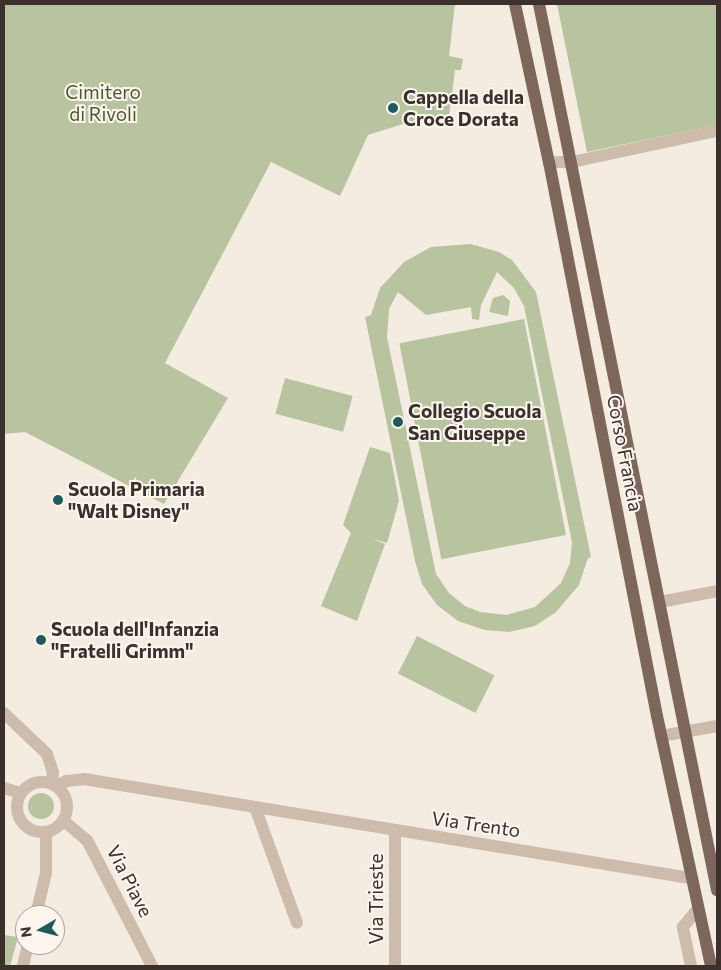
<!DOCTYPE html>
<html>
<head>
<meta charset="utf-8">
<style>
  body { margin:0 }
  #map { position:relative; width:721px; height:970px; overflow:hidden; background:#f4ebe1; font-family:Commissioner,sans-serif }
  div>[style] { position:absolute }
  .green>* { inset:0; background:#b8c4a0; transform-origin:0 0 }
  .round { border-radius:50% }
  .minor>* { height:12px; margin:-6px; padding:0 6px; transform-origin:6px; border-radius:6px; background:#cdbbac }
  .minor>.ring { margin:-6px; padding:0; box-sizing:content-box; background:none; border:12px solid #cdbbac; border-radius:50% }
  .major>* { height:12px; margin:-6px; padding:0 6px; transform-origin:6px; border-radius:6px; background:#7d675c }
  .dots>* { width:14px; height:14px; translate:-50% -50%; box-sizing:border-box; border:2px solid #fbf5ee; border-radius:50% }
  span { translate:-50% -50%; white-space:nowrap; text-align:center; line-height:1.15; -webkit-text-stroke:4px #fbf5ee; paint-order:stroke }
  .park-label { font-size:19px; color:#4a5a2e }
  .poi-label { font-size:19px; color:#3b302b; font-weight:700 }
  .left { translate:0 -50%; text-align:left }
  .street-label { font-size:19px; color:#3b302b }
  .frame { position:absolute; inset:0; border:5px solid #3b302b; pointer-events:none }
  .north { position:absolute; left:15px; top:905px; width:50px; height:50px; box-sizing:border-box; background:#fbf5ee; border:1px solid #aea6a0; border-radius:50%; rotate:262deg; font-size:14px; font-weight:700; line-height:20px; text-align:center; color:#3b302b }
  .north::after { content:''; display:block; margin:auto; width:18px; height:22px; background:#1f5a5e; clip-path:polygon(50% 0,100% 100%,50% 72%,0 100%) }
</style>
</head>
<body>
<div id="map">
  <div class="green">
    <i style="clip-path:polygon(4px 4px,455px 4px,449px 56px,463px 59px,461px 70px,455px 70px,449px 116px,403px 124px,368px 135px,340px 196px,271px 162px,165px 363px,228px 398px,164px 504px,25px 432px,4px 434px)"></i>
    <i style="clip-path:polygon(557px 4px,717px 4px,717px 125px,587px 152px)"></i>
    <i style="clip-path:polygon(evenodd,471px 244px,499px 252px,512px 260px,536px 292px,591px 557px,588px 558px,579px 585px,556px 612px,535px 626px,509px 632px,485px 630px,458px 621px,437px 605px,422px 584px,415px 561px,365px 317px,371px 315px,380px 288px,404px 262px,431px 247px,471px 244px,497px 272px,514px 288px,524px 306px,572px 542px,570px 563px,561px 583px,535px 607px,506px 615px,480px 612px,465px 606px,449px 593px,436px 574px,387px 337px,389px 309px,398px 292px,426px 315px,471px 307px,472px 319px,479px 320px,481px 305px,497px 272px)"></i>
    <i style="clip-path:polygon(503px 295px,510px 301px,508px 316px,489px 312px,493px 298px)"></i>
    <i style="left:524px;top:319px;width:220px;height:127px;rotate:79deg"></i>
    <i style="left:285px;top:378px;width:70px;height:37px;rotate:15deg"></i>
    <i style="clip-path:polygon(370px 447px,390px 453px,399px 501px,387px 543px,372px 539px,385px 544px,357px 621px,321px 606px,351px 533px,343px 525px)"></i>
    <i style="left:417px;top:636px;width:87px;height:42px;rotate:27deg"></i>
    <i class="round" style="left:28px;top:793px;width:26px;height:26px"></i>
    <i style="clip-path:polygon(4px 935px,18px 937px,10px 966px,4px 966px)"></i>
  </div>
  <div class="minor">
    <i style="left:549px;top:162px;width:23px"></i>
    <i style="left:572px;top:162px;width:148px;rotate:-12.1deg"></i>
    <i style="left:660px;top:602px;width:58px;rotate:-10.9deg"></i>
    <i style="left:4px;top:713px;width:59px;rotate:43.6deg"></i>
    <i style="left:47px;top:754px;width:19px;rotate:72deg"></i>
    <i style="left:53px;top:772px;width:12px;rotate:95deg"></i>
    <i style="left:661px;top:736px;width:57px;rotate:-10.1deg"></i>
    <i class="ring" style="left:17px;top:782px;width:38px;height:38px"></i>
    <i style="left:57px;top:787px;width:11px;rotate:-34deg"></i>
    <i style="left:66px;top:781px;width:18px;rotate:-6deg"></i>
    <i style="left:84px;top:779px;width:614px;rotate:9.28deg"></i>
    <i style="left:4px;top:788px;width:17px;rotate:17deg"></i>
    <i style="left:255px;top:807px;width:123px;rotate:70.1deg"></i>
    <i style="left:64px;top:821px;width:30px;rotate:40deg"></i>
    <i style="left:87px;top:840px;width:142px;rotate:62.7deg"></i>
    <i style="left:36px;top:915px;width:43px;rotate:-76.6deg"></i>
    <i style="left:46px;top:873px;width:40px;rotate:-90deg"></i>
    <i style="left:23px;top:966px;width:22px;rotate:-77deg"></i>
    <i style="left:395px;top:966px;width:135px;rotate:-90deg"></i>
    <i style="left:691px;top:966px;width:40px;rotate:-102deg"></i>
    <i style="left:683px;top:927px;width:22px;rotate:-51deg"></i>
  </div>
  <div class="major">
    <i style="left:515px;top:4px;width:162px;rotate:77.9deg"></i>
    <i style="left:549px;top:162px;width:564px;rotate:78.97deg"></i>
    <i style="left:657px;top:716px;width:256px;rotate:77.8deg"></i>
    <i style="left:539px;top:4px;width:904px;rotate:78.64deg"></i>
  </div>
  <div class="dots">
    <i style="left:393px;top:108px;background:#1f5a5e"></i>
    <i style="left:398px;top:422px;background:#1f5a5e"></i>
    <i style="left:58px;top:500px;background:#1f5a5e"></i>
    <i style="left:41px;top:640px;background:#1f5a5e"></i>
  </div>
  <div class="park-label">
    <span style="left:103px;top:103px">Cimitero<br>di Rivoli</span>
  </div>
  <div class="poi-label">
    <span class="left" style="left:403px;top:108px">Cappella della<br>Croce Dorata</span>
    <span class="left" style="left:408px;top:422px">Collegio Scuola<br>San Giuseppe</span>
    <span class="left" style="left:68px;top:500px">Scuola Primaria<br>"Walt Disney"</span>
    <span class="left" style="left:51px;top:640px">Scuola dell'Infanzia<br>"Fratelli Grimm"</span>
  </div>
  <div class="street-label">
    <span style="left:625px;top:453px;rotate:79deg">Corso Francia</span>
    <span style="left:476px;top:824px;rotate:8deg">Via Trento</span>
    <span style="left:130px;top:881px;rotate:63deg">Via Piave</span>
    <span style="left:376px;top:899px;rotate:-90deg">Via Trieste</span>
  </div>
  <div class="frame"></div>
  <div class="north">N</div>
</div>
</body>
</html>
